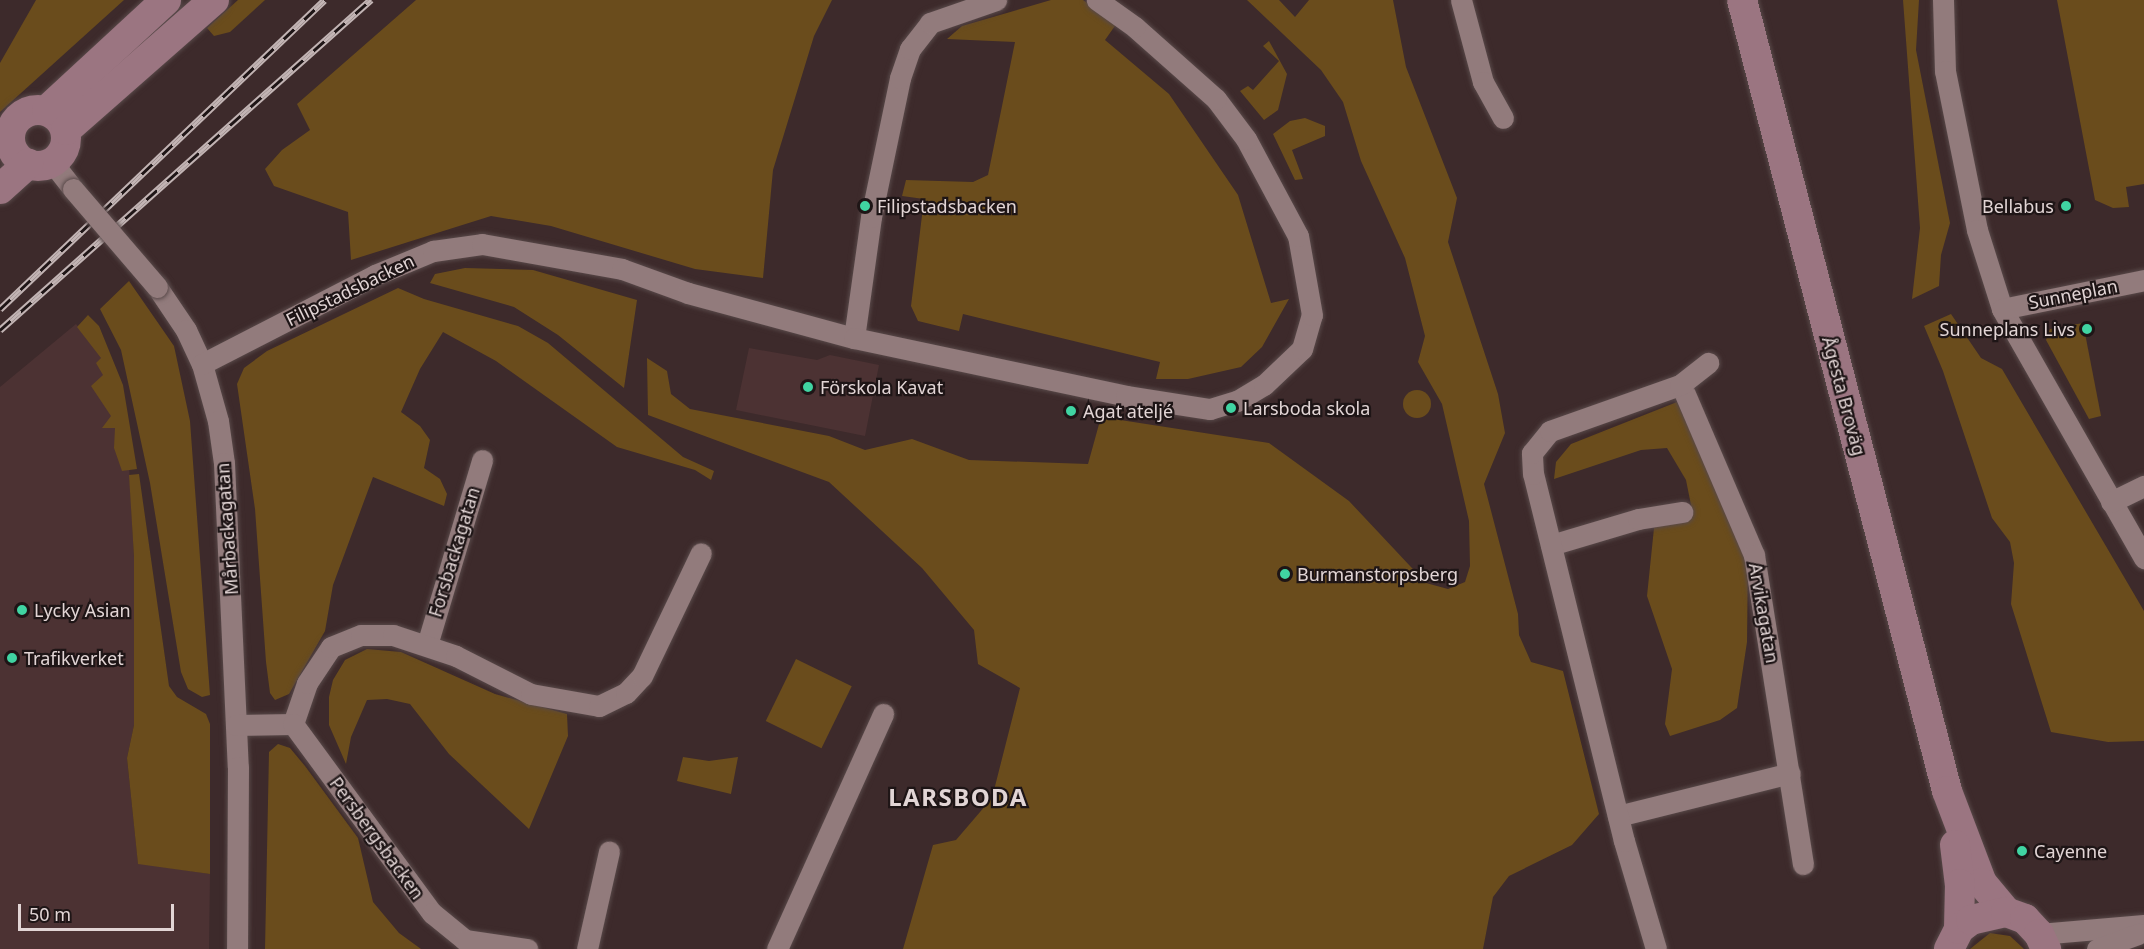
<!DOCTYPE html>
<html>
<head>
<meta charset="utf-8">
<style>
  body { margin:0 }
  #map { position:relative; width:2144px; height:949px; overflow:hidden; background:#3d2a2b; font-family:"Noto Sans",sans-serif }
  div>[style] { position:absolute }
  .built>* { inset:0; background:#4c3233 }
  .green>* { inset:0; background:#6a4c1c; transform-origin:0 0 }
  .round { border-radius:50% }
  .roads { filter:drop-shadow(0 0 2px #584949) drop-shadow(0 0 2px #584949) }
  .street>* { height:21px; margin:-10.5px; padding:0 10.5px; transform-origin:10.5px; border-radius:10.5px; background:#927b7c }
  .secondary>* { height:30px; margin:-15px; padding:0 15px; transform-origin:15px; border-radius:15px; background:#9b7581 }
  .secondary>.ring { margin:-15px; padding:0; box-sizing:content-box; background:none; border:30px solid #9b7581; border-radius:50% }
  .rail>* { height:7px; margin-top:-3.5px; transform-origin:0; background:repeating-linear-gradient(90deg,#1e1516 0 14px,#c2b4b4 0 28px); box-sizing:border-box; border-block:2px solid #c2b4b4 }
  .bridges { filter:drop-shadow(0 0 2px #584949) drop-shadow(0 0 2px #584949) }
  .street-bridge>* { height:21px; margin:-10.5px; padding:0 10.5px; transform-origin:10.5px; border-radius:10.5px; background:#927b7c }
  .dots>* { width:16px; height:16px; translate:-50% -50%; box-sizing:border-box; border:3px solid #1e1516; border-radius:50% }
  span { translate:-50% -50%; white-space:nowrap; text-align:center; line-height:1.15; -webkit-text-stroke:4.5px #1e1516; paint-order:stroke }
  .poi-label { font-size:18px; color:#e2d5d5 }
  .left { translate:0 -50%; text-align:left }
  .right { translate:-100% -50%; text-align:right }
  .street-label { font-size:18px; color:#e2d5d5 }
  .district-label { font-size:24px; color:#e2d5d5; font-weight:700; letter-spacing:1.5px }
  .scale { position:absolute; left:18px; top:904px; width:156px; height:27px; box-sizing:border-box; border:3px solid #e2d5d5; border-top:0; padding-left:8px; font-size:18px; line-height:21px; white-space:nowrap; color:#e2d5d5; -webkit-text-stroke:4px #1e1516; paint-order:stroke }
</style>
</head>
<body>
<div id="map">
  <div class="built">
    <i style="clip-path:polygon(76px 324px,114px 373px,120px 431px,129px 465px,134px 557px,134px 725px,127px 758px,138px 863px,210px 874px,209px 949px,0 949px,0 387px)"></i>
    <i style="clip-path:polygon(749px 348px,817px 360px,830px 355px,879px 365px,865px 436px,736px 410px)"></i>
  </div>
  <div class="green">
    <i style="clip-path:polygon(36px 0,124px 0,0 112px,0 63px)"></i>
    <i style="clip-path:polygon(238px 0,265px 0,230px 32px,214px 36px,207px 28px)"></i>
    <i style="clip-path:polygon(416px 0,832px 0,814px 36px,773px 170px,763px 278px,695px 269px,551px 226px,491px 216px,351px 260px,348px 212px,274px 186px,265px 169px,282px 150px,310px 130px,297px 104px)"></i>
    <i style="clip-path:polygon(1051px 0,1083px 0,1117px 23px,1105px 40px,1169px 94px,1238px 195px,1271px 303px,1289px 299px,1262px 347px,1241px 367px,1188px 379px,1156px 379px,1160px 362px,963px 314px,959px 331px,918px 321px,911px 306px,924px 199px,902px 196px,906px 180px,973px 182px,988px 175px,1015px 42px,947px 39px,962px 26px)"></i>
    <i style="clip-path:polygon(1247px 0,1279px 0,1295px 17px,1309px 0,1393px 0,1406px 67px,1457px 198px,1448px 242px,1498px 394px,1505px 433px,1484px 484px,1518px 614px,1519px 635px,1531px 662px,1563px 671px,1599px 814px,1572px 845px,1509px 876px,1493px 897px,1483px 949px,903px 949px,933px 845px,956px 840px,992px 798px,1020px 688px,978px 664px,974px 630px,922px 568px,829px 482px,648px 415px,647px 358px,667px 371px,671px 394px,690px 409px,829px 436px,865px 450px,912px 439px,969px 460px,1088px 464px,1101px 417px,1269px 443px,1349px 501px,1426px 583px,1448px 589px,1465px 582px,1470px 566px,1469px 521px,1442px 404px,1418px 362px,1425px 336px,1405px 258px,1361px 161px,1343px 102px,1321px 70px)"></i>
    <i style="clip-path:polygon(1903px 0,1919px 0,1916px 50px,1950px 223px,1941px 255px,1939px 286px,1912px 299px,1920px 228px)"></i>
    <i style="clip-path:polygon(2057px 0,2144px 0,2144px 184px,2126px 187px,2129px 207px,2113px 208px,2095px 200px)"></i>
    <i style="clip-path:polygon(1269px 41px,1287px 74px,1278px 110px,1264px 120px,1240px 91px,1248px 86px,1253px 90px,1279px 61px,1263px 46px)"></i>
    <i style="clip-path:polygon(1305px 118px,1325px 126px,1325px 136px,1292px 150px,1303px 179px,1295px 180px,1273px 134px,1290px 121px)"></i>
    <i style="clip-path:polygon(465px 268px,533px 270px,637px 300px,624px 388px,558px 335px,514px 307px,430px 283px,435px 274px)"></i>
    <i style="clip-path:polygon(129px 281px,174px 346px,190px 421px,210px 695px,202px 697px,188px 689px,181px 672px,150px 483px,121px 350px,100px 309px)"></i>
    <i style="clip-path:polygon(398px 288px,424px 299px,518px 326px,548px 343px,683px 457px,714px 471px,711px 480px,695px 470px,617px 447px,496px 361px,443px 332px,420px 369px,401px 412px,420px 426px,430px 440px,424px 468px,440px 479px,447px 494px,444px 506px,373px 477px,333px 585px,325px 631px,289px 694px,275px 700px,270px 693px,266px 662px,255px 509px,237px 384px,244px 368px,267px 351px)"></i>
    <i style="clip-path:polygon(1951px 314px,1981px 358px,2002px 369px,2144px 611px,2144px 741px,2108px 742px,2051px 732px,2011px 604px,2014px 563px,2010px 542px,1992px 518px,1943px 371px,1924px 326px)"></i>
    <i style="clip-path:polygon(88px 315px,99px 326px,123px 385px,137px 469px,122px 471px,114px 448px,115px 428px,102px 428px,111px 416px,91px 386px,103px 375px,96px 363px,101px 358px,77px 327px)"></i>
    <i style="clip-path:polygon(2083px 323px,2101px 416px,2089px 419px,2046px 340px,2050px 329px)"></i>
    <i class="round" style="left:1403px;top:390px;width:28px;height:28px"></i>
    <i style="clip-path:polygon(1677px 402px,1748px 561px,1747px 642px,1737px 708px,1720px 720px,1670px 736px,1665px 724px,1672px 669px,1647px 596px,1654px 528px,1684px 516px,1691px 505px,1686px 480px,1667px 448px,1641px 450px,1554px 479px,1556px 462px,1571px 444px)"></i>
    <i style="clip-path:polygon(139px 474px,169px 686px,177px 697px,206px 714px,210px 724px,210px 874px,138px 864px,127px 758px,134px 725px,134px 557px,129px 475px)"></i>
    <i style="clip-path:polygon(367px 649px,401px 652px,495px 694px,567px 714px,568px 736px,529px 829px,449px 754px,410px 704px,387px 699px,367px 700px,351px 737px,346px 764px,329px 725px,329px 697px,333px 680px,345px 660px)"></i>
    <i style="left:796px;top:659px;width:62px;height:69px;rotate:26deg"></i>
    <i style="clip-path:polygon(278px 744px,290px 748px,305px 766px,358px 838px,373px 902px,399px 933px,421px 949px,265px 949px,269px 752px)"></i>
    <i style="clip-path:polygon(683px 757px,709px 761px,738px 757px,731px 794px,677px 781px)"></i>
    <i style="clip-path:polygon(1990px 933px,2010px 936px,2024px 949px,1970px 949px)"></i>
  </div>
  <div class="roads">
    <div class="street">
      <i style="left:1461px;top:0;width:85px;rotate:75deg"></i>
      <i style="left:1483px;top:82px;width:41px;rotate:60.9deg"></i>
      <i style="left:1943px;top:0;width:71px;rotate:88.4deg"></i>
      <i style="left:1945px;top:71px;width:162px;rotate:78.6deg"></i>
      <i style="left:1977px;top:230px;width:83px;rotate:72.4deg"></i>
      <i style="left:2002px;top:309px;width:287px;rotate:60.3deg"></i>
      <i style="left:52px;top:162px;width:34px;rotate:52deg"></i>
      <i style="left:157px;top:287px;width:52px;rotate:56deg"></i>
      <i style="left:186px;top:330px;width:38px;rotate:65deg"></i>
      <i style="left:202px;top:364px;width:59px;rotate:74.3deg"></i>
      <i style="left:218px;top:421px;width:42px;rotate:81.9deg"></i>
      <i style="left:224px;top:463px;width:304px;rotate:87.4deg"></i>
      <i style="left:238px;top:767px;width:182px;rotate:90.3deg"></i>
      <i style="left:2002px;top:309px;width:145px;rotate:-11.5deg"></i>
      <i style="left:854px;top:338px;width:122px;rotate:-82deg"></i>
      <i style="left:871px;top:217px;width:142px;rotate:-78.2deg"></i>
      <i style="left:900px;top:78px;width:31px;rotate:-71deg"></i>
      <i style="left:910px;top:49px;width:33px;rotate:-52deg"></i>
      <i style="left:930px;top:23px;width:70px;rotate:-19.2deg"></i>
      <i style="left:202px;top:364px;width:195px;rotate:-27.2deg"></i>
      <i style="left:375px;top:275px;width:63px;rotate:-22.5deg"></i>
      <i style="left:433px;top:251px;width:49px;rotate:-8.1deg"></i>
      <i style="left:482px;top:244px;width:142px;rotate:10.1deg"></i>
      <i style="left:622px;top:269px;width:70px;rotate:20deg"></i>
      <i style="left:688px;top:293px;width:172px;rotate:15.2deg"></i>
      <i style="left:854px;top:338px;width:278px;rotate:12deg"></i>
      <i style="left:1126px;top:396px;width:85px;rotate:8.8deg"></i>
      <i style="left:1210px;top:409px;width:28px;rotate:-17deg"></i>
      <i style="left:1237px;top:401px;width:31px;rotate:-31deg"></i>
      <i style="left:1264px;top:385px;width:52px;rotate:-43.5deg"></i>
      <i style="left:1302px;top:349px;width:35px;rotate:-74deg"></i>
      <i style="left:1312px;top:315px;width:80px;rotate:-100deg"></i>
      <i style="left:1298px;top:236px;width:110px;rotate:-118.2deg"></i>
      <i style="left:1246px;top:139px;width:50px;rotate:-126.9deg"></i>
      <i style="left:1216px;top:99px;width:108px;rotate:-138.4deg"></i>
      <i style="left:1135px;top:27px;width:47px;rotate:-144.6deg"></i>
      <i style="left:1685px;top:394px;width:175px;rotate:66.8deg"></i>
      <i style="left:1754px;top:555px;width:313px;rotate:81deg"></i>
      <i style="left:2111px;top:502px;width:37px;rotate:-26deg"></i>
      <i style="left:1551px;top:545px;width:91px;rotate:-16.6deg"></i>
      <i style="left:1638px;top:519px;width:45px;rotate:-9deg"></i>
      <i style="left:427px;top:645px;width:193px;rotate:-73.4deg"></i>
      <i style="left:293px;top:724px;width:43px;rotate:-71.1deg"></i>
      <i style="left:307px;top:683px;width:43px;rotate:-56.3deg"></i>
      <i style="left:331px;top:647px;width:32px;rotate:-22deg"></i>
      <i style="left:361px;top:635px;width:32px"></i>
      <i style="left:393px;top:635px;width:66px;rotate:18.4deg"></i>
      <i style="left:456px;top:656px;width:84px;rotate:26.9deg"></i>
      <i style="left:531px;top:694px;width:69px;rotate:10deg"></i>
      <i style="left:599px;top:706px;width:30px;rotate:-26deg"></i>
      <i style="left:626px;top:693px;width:23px;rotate:-47deg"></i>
      <i style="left:642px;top:676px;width:136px;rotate:-64.4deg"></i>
      <i style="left:236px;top:725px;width:57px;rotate:-1deg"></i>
      <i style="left:293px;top:724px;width:235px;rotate:53.7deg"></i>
      <i style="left:432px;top:913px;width:43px;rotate:39.3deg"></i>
      <i style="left:465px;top:940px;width:63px;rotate:8.3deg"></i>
      <i style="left:1618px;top:816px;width:177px;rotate:-14deg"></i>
      <i style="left:2039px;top:934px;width:105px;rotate:-4.9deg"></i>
      <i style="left:587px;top:949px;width:100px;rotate:-77.3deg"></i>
      <i style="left:777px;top:949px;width:258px;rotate:-65.7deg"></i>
      <i style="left:1656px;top:949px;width:113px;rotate:-106.5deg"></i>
      <i style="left:1624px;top:841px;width:378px;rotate:-103.9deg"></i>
      <i style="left:1533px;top:474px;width:21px;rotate:-93deg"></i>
      <i style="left:1532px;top:453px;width:28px;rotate:-51deg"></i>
      <i style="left:1550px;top:431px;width:138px;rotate:-19.5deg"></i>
      <i style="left:1680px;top:385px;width:36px;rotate:-38deg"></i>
      <i style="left:2097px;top:949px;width:44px;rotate:-20.1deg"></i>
    </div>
    <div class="secondary">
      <i style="left:1742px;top:0;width:817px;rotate:75.47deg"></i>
      <i style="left:1947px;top:791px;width:98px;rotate:69.2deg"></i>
      <i style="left:1982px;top:883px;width:38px;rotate:50deg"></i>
      <i class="ring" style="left:10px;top:110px;width:26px;height:26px"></i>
      <i style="left:47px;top:110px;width:162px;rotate:-42.7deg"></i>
      <i style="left:66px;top:130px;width:197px;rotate:-41.3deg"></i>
      <i style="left:0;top:189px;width:38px;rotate:-42deg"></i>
      <i style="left:1955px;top:845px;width:39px;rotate:83deg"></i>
      <i style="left:1960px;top:884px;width:45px;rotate:91.3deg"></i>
      <i style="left:1949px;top:949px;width:22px;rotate:-63deg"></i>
      <i style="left:1959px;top:929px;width:15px;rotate:-37deg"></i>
      <i style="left:1971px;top:920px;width:36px;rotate:-13deg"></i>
      <i style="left:2006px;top:912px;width:20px;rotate:20deg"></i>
      <i style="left:2025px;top:919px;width:21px;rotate:47deg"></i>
      <i style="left:2039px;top:934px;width:17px;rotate:65deg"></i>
    </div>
  </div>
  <div class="rail">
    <i style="left:0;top:309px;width:448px;rotate:-43.6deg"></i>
    <i style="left:0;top:330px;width:497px;rotate:-41.7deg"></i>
  </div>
  <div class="bridges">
    <div class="street-bridge">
      <i style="left:73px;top:189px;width:129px;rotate:49.4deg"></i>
    </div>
  </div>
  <div class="dots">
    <i style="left:865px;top:206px;background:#40d4a2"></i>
    <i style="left:2066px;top:206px;background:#40d4a2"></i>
    <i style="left:2087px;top:329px;background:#40d4a2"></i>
    <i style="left:808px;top:387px;background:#40d4a2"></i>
    <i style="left:1231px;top:408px;background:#40d4a2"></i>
    <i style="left:1071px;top:411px;background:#40d4a2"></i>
    <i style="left:1285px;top:574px;background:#40d4a2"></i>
    <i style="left:22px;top:610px;background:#40d4a2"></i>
    <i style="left:12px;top:658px;background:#40d4a2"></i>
    <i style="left:2022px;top:851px;background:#40d4a2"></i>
  </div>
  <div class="poi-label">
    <span class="left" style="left:877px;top:206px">Filipstadsbacken</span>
    <span class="right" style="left:2054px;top:206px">Bellabus</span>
    <span class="right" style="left:2075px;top:329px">Sunneplans Livs</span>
    <span class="left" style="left:820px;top:387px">Förskola Kavat</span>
    <span class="left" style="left:1243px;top:408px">Larsboda skola</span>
    <span class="left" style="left:1083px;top:411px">Agat ateljé</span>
    <span class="left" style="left:1297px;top:574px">Burmanstorpsberg</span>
    <span class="left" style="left:34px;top:610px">Lycky Asian</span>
    <span class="left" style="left:24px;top:658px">Trafikverket</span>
    <span class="left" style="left:2034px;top:851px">Cayenne</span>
  </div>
  <div class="street-label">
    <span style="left:350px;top:290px;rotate:-26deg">Filipstadsbacken</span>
    <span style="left:2073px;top:294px;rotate:-11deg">Sunneplan</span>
    <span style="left:1844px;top:396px;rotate:75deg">Ågesta Broväg</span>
    <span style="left:227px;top:529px;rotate:-94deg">Mårbackagatan</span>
    <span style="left:454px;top:552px;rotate:-73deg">Forsbackagatan</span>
    <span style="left:1764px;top:613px;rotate:80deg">Arvikagatan</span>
    <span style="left:377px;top:838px;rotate:54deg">Persbergsbacken</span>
  </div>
  <div class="district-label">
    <span style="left:958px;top:797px">LARSBODA</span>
  </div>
  <div class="scale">50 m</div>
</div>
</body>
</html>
